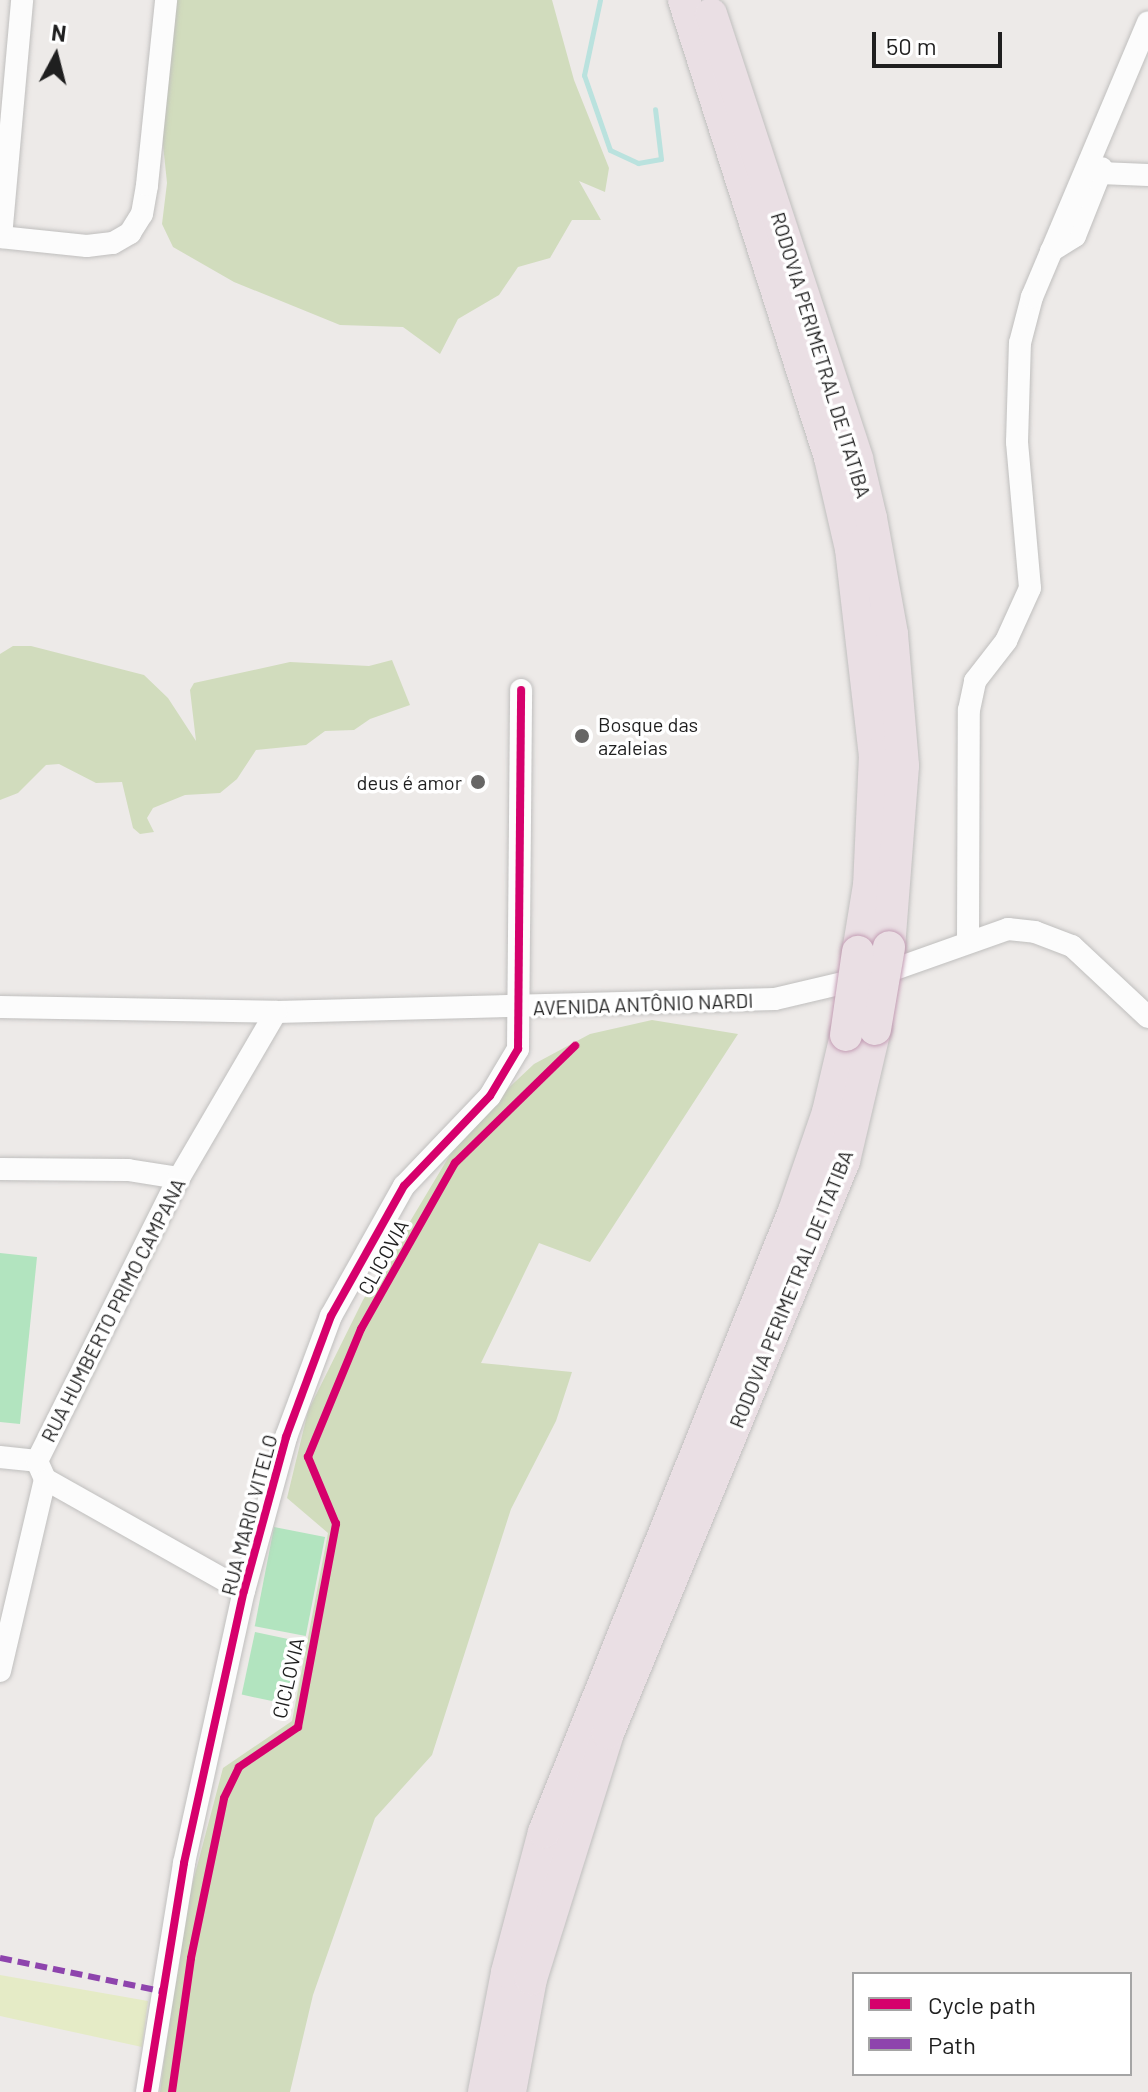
<!DOCTYPE html>
<html>
<head>
<meta charset="utf-8">
<style>
  body { margin:0 }
  #map { position:relative; width:1148px; height:2092px; overflow:hidden; background:#edeae8; font-family:Barlow,sans-serif }
  div>[style] { position:absolute }
  .grass>* { inset:0; background:#e5ebc6 }
  .forest>* { inset:0; background:#d1dcbd }
  .pitch>* { inset:0; background:#b2e4bf; transform-origin:0 0 }
  .stream>* { height:5px; margin:-2.5px; padding:0 2.5px; transform-origin:2.5px; border-radius:2.5px; background:#bae2de }
  .roads { filter:drop-shadow(0 0 2px #c0bfbe) drop-shadow(0 0 2px #c0bfbe) }
  .minor>* { height:22px; margin:-11px; padding:0 11px; transform-origin:11px; border-radius:11px; background:#fcfcfc }
  .highway>* { height:32px; margin:-16px; padding:0 16px; transform-origin:16px; border-radius:16px; background:#eadfe4 }
  .bridges { filter:drop-shadow(0 0 2px #c39db4) drop-shadow(0 0 2px #c39db4) }
  .highway-bridge>* { height:32px; margin:-16px; padding:0 16px; transform-origin:16px; border-radius:16px; background:#eadfe4 }
  .quiet>* { height:6px; margin-top:-3px; transform-origin:0; background:repeating-linear-gradient(90deg,#8e44ad 0 12px,transparent 0 18px) }
  .cycleway>* { height:8px; margin:-4px; padding:0 4px; transform-origin:4px; border-radius:4px; background:#d6006c }
  .dots>* { width:22px; height:22px; translate:-50% -50%; box-sizing:border-box; border:4px solid #fff; border-radius:50% }
  span { translate:-50% -50%; white-space:nowrap; text-align:center; line-height:1.15; -webkit-text-stroke:7px #fff; paint-order:stroke }
  .street-label { font-size:20px; color:#1f1f1f }
  .poi-label { font-size:20px; color:#1f1f1f }
  .left { translate:0 -50%; text-align:left }
  .right { translate:-100% -50%; text-align:right }
  .legend { position:absolute; left:852px; top:1972px; width:280px; height:104px; box-sizing:border-box; background:#fff; border:2px solid #a5a5a5; margin:0; padding:10px 14px; list-style:none; font-size:24px; color:#1f1f1f }
  .legend li { display:flex; align-items:center; gap:16px; height:40px }
  .legend b { width:40px; border:2px solid #a5a5a5 }
  .north { position:absolute; left:16px; top:16px; width:80px; height:80px; -webkit-text-stroke:6px #fff; paint-order:stroke; rotate:7deg; font-size:22px; font-weight:700; line-height:32px; text-align:center; color:#1f1f1f }
  .north::after { content:''; display:block; margin:auto; width:28px; height:36px; background:#1f1f1f; clip-path:polygon(50% 0,100% 100%,50% 72%,0 100%) }
  .scale { position:absolute; left:872px; top:32px; width:130px; height:36px; box-sizing:border-box; border:4px solid #1f1f1f; border-top:0; padding-left:10px; font-size:24px; line-height:28px; white-space:nowrap; color:#1f1f1f; -webkit-text-stroke:6px #fff; paint-order:stroke }
</style>
</head>
<body>
<div id="map">
  <div class="grass">
    <i style="clip-path:polygon(0 1975px,148px 2001px,142px 2047px,0 2016px)"></i>
  </div>
  <div class="forest">
    <i style="clip-path:polygon(170px 0,552px 0,574px 80px,609px 168px,605px 192px,579px 181px,601px 220px,572px 220px,550px 258px,518px 267px,499px 295px,458px 319px,440px 354px,403px 327px,340px 325px,234px 282px,173px 247px,162px 224px,167px 183px,161px 125px)"></i>
    <i style="clip-path:polygon(13px 646px,31px 646px,144px 675px,168px 698px,196px 741px,190px 690px,194px 683px,290px 662px,369px 666px,392px 660px,410px 705px,370px 719px,354px 730px,325px 731px,306px 745px,256px 750px,237px 779px,220px 793px,185px 795px,153px 808px,147px 818px,154px 832px,140px 834px,133px 828px,122px 782px,96px 783px,59px 764px,46px 765px,18px 793px,0 800px,0 654px)"></i>
    <i style="clip-path:polygon(652px 1020px,738px 1034px,590px 1262px,539px 1243px,481px 1363px,572px 1372px,556px 1421px,511px 1509px,432px 1755px,375px 1818px,313px 1995px,290px 2092px,160px 2092px,181px 1927px,223px 1768px,292px 1721px,328px 1533px,287px 1498px,308px 1411px,363px 1300px,466px 1128px,534px 1064px,590px 1034px)"></i>
  </div>
  <div class="pitch">
    <i style="clip-path:polygon(0 1253px,37px 1257px,20px 1424px,0 1422px)"></i>
    <i style="left:274px;top:1527px;width:52px;height:101px;rotate:11deg"></i>
    <i style="left:255px;top:1632px;width:47px;height:64px;rotate:12deg"></i>
  </div>
  <div class="stream">
    <i style="left:600px;top:0;width:77px;rotate:102deg"></i>
    <i style="left:584px;top:75px;width:79px;rotate:70.9deg"></i>
    <i style="left:610px;top:150px;width:31px;rotate:25deg"></i>
    <i style="left:638px;top:163px;width:23px;rotate:-10deg"></i>
    <i style="left:661px;top:159px;width:50px;rotate:-96.8deg"></i>
  </div>
  <div class="roads">
    <div class="minor">
      <i style="left:1100px;top:173px;width:48px;rotate:2.4deg"></i>
      <i style="left:0;top:237px;width:87px;rotate:5.9deg"></i>
      <i style="left:87px;top:246px;width:26px;rotate:-7deg"></i>
      <i style="left:113px;top:243px;width:20px;rotate:-30deg"></i>
      <i style="left:130px;top:233px;width:22px;rotate:-58deg"></i>
      <i style="left:142px;top:214px;width:29px;rotate:-80deg"></i>
      <i style="left:147px;top:185px;width:186px;rotate:-84.1deg"></i>
      <i style="left:1px;top:237px;width:238px;rotate:-84.9deg"></i>
      <i style="left:1051px;top:251px;width:28px;rotate:-32deg"></i>
      <i style="left:1075px;top:236px;width:73px;rotate:-68.3deg"></i>
      <i style="left:968px;top:942px;width:232px;rotate:-89.8deg"></i>
      <i style="left:969px;top:710px;width:30px;rotate:-78deg"></i>
      <i style="left:975px;top:681px;width:51px;rotate:-52.2deg"></i>
      <i style="left:1006px;top:641px;width:58px;rotate:-65.6deg"></i>
      <i style="left:1030px;top:588px;width:147px;rotate:-95.1deg"></i>
      <i style="left:1017px;top:442px;width:99px;rotate:-88.3deg"></i>
      <i style="left:1020px;top:343px;width:48px;rotate:-75.4deg"></i>
      <i style="left:1032px;top:297px;width:298px;rotate:-67.1deg"></i>
      <i style="left:0;top:1007px;width:276px;rotate:1deg"></i>
      <i style="left:276px;top:1012px;width:499px;rotate:-1.5deg"></i>
      <i style="left:775px;top:999px;width:109px;rotate:-13.3deg"></i>
      <i style="left:881px;top:974px;width:135px;rotate:-19.5deg"></i>
      <i style="left:1008px;top:929px;width:27px;rotate:6deg"></i>
      <i style="left:1035px;top:932px;width:40px;rotate:21deg"></i>
      <i style="left:1072px;top:946px;width:104px;rotate:43.1deg"></i>
      <i style="left:0;top:1169px;width:128px;rotate:0.4deg"></i>
      <i style="left:128px;top:1170px;width:52px;rotate:8.9deg"></i>
      <i style="left:0;top:1457px;width:37px;rotate:6deg"></i>
      <i style="left:45px;top:1479px;width:228px;rotate:29.4deg"></i>
      <i style="left:0;top:1671px;width:197px;rotate:-76.8deg"></i>
      <i style="left:45px;top:1479px;width:20px;rotate:-114deg"></i>
      <i style="left:37px;top:1461px;width:317px;rotate:-63.4deg"></i>
      <i style="left:179px;top:1178px;width:192px;rotate:-59.7deg"></i>
      <i style="left:147px;top:2092px;width:232px;rotate:-80.8deg"></i>
      <i style="left:184px;top:1863px;width:279px;rotate:-77.6deg"></i>
      <i style="left:244px;top:1591px;width:160px;rotate:-74.7deg"></i>
      <i style="left:286px;top:1437px;width:129px;rotate:-69.6deg"></i>
      <i style="left:331px;top:1316px;width:149px;rotate:-60.7deg"></i>
      <i style="left:404px;top:1186px;width:124px;rotate:-46.3deg"></i>
      <i style="left:490px;top:1096px;width:55px;rotate:-59.2deg"></i>
      <i style="left:518px;top:1049px;width:359px;rotate:-89.5deg"></i>
    </div>
    <div class="highway">
      <i style="left:684px;top:0;width:481px;rotate:72.3deg"></i>
      <i style="left:830px;top:458px;width:93px;rotate:77deg"></i>
      <i style="left:851px;top:549px;width:207px;rotate:83.4deg"></i>
      <i style="left:875px;top:755px;width:130px;rotate:92.6deg"></i>
      <i style="left:869px;top:885px;width:68px;rotate:99.3deg"></i>
      <i style="left:711px;top:14px;width:468px;rotate:71.8deg"></i>
      <i style="left:857px;top:459px;width:61px;rotate:76.7deg"></i>
      <i style="left:871px;top:518px;width:118px;rotate:79.7deg"></i>
      <i style="left:892px;top:634px;width:132px;rotate:85.2deg"></i>
      <i style="left:903px;top:766px;width:182px;rotate:94.4deg"></i>
      <i style="left:484px;top:2092px;width:122px;rotate:-79.1deg"></i>
      <i style="left:507px;top:1972px;width:145px;rotate:-75.2deg"></i>
      <i style="left:544px;top:1832px;width:669px;rotate:-68.07deg"></i>
      <i style="left:794px;top:1211px;width:105px;rotate:-71deg"></i>
      <i style="left:828px;top:1112px;width:79px;rotate:-76.8deg"></i>
      <i style="left:510px;top:2092px;width:115px;rotate:-79.5deg"></i>
      <i style="left:531px;top:1979px;width:258px;rotate:-72.6deg"></i>
      <i style="left:608px;top:1733px;width:619px;rotate:-67.58deg"></i>
      <i style="left:844px;top:1161px;width:136px;rotate:-76.8deg"></i>
    </div>
  </div>
  <div class="bridges">
    <div class="highway-bridge">
      <i style="left:875px;top:1029px;width:83px;rotate:-80.3deg"></i>
      <i style="left:846px;top:1035px;width:84px;rotate:-81.8deg"></i>
    </div>
  </div>
  <div class="quiet">
    <i style="left:0;top:1958px;width:164px;rotate:11.6deg"></i>
  </div>
  <div class="cycleway">
    <i style="left:147px;top:2092px;width:232px;rotate:-80.8deg"></i>
    <i style="left:184px;top:1863px;width:279px;rotate:-77.6deg"></i>
    <i style="left:244px;top:1591px;width:160px;rotate:-74.7deg"></i>
    <i style="left:286px;top:1437px;width:129px;rotate:-69.6deg"></i>
    <i style="left:331px;top:1316px;width:149px;rotate:-60.7deg"></i>
    <i style="left:404px;top:1186px;width:124px;rotate:-46.3deg"></i>
    <i style="left:490px;top:1096px;width:55px;rotate:-59.2deg"></i>
    <i style="left:518px;top:1049px;width:359px;rotate:-89.5deg"></i>
    <i style="left:172px;top:2092px;width:135px;rotate:-81.9deg"></i>
    <i style="left:191px;top:1958px;width:163px;rotate:-78.3deg"></i>
    <i style="left:224px;top:1798px;width:34px;rotate:-64deg"></i>
    <i style="left:239px;top:1767px;width:71px;rotate:-34.1deg"></i>
    <i style="left:298px;top:1727px;width:207px;rotate:-79.4deg"></i>
    <i style="left:336px;top:1524px;width:73px;rotate:-112.7deg"></i>
    <i style="left:308px;top:1457px;width:139px;rotate:-67.5deg"></i>
    <i style="left:361px;top:1329px;width:191px;rotate:-60.5deg"></i>
    <i style="left:455px;top:1163px;width:168px;rotate:-44.3deg"></i>
  </div>
  <div class="dots">
    <i style="left:582px;top:736px;background:#676665"></i>
    <i style="left:478px;top:782px;background:#676665"></i>
  </div>
  <div class="street-label">
    <span style="left:821px;top:355px;rotate:73deg">RODOVIA PERIMETRAL DE ITATIBA</span>
    <span style="left:643px;top:1004px;rotate:-2deg">AVENIDA ANTÔNIO NARDI</span>
    <span style="left:383px;top:1257px;rotate:-61deg">CLICOVIA</span>
    <span style="left:791px;top:1289px;rotate:-68deg">RODOVIA PERIMETRAL DE ITATIBA</span>
    <span style="left:113px;top:1310px;rotate:-63deg">RUA HUMBERTO PRIMO CAMPANA</span>
    <span style="left:249px;top:1515px;rotate:-75deg">RUA MARIO VITELO</span>
    <span style="left:288px;top:1678px;rotate:-77deg">CICLOVIA</span>
  </div>
  <div class="poi-label">
    <span class="left" style="left:598px;top:736px">Bosque das<br>azaleias</span>
    <span class="right" style="left:462px;top:782px">deus é amor</span>
  </div>
  <ul class="legend">
  <li><b style="height:10px;background:#d6006c"></b>Cycle path</li>
  <li><b style="height:10px;background:#8e44ad"></b>Path</li>
  </ul>
  <div class="north">N</div>
  <div class="scale">50 m</div>
</div>
</body>
</html>
